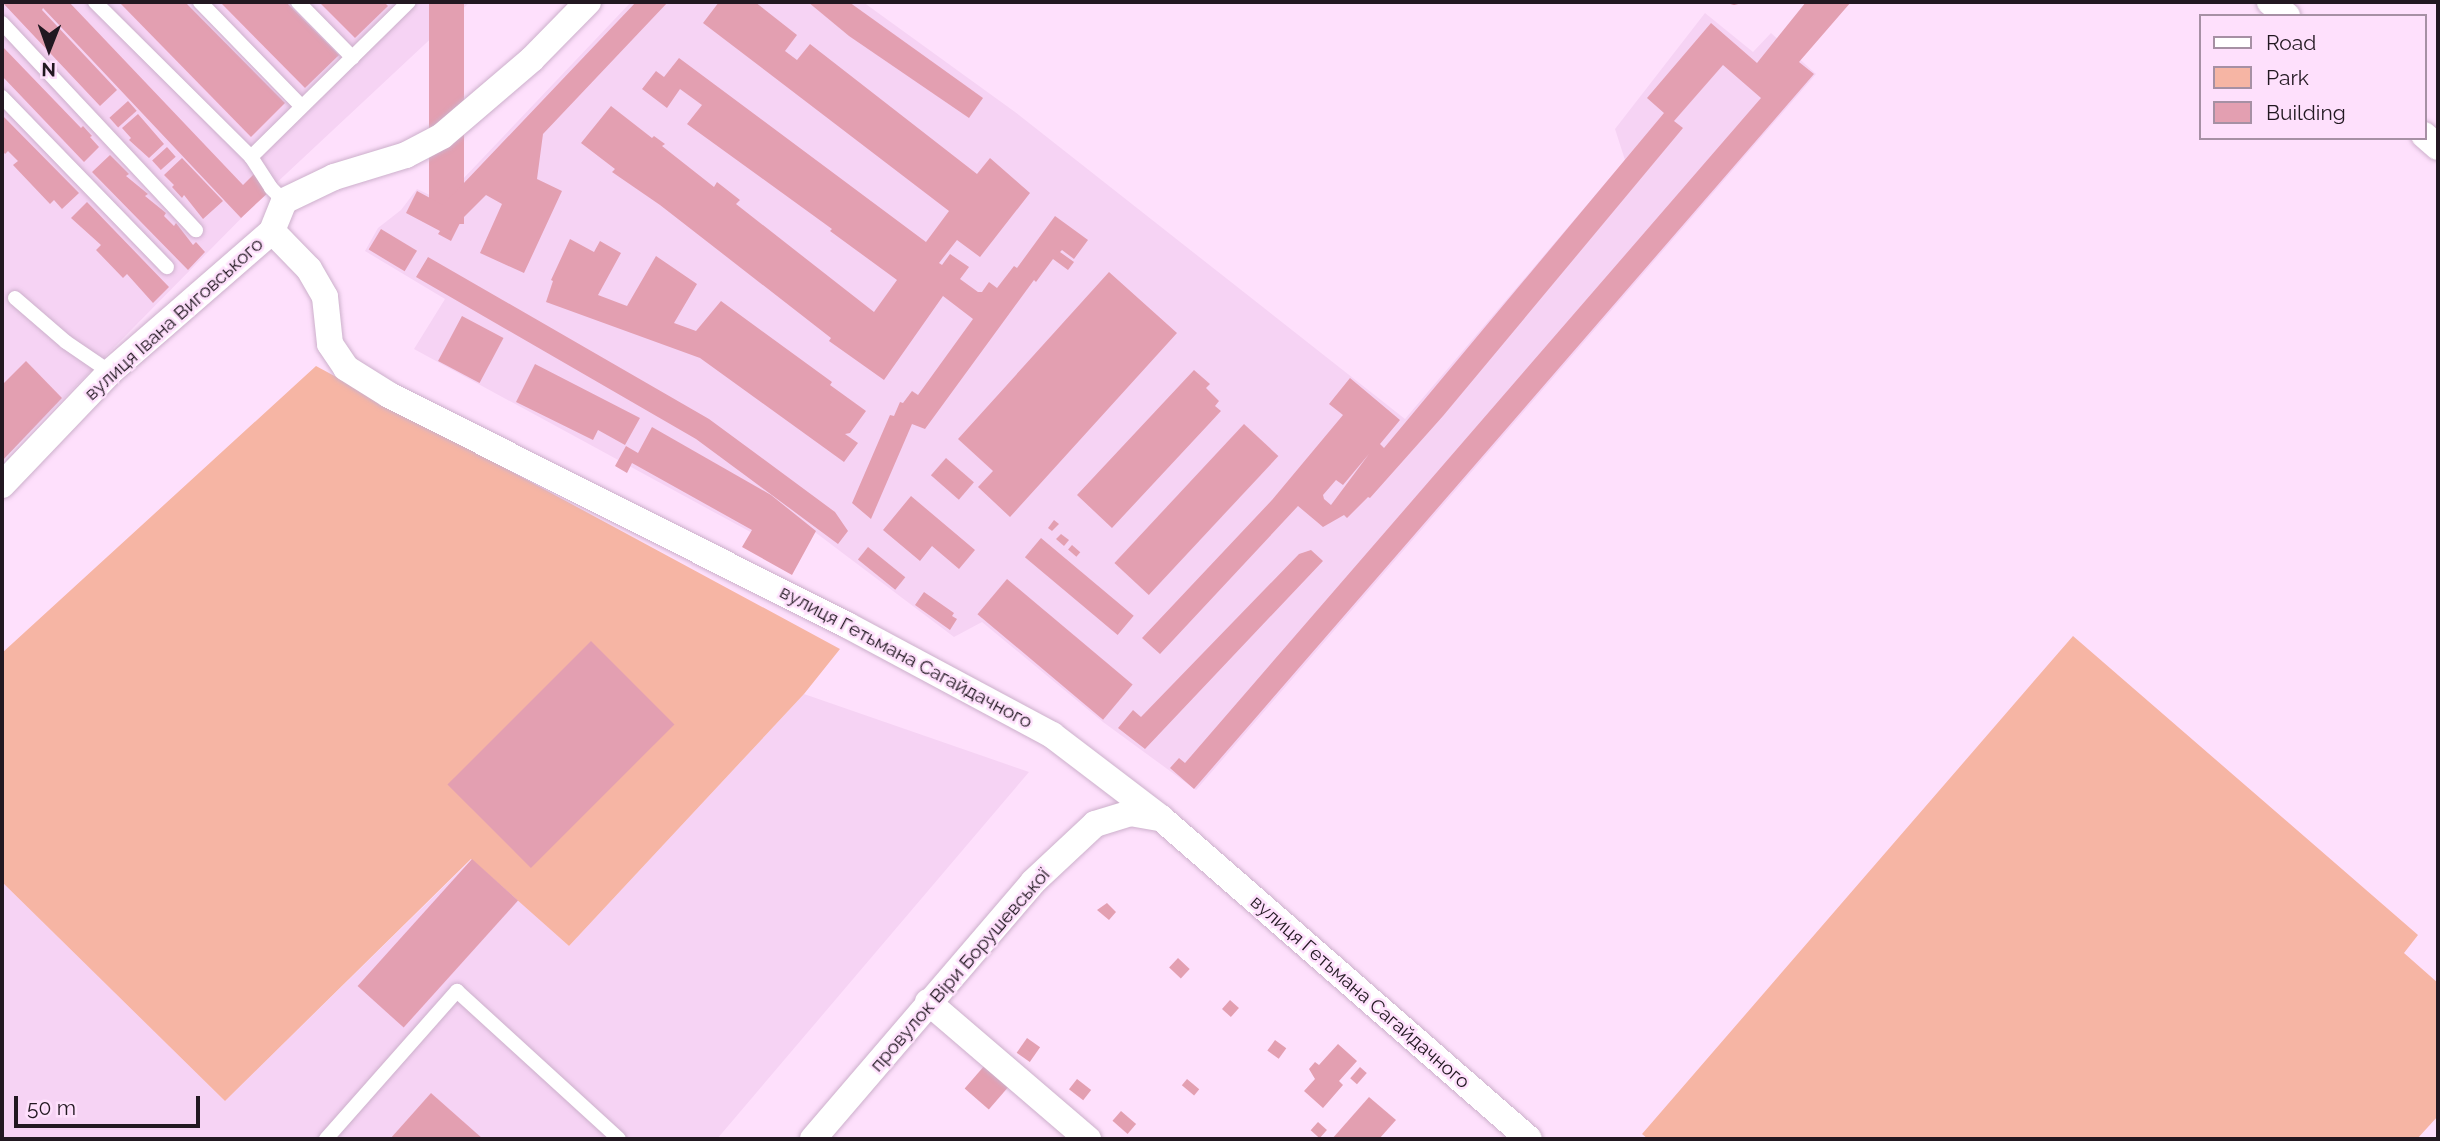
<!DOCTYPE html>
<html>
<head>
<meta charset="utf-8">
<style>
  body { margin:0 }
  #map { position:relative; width:2440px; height:1141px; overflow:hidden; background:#fee0fc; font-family:Raleway,sans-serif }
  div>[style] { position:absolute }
  .built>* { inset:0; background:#f6d3f4 }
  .green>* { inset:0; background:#f6b5a4 }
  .building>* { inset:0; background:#e39fb1; transform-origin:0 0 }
  .roads { filter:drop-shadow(0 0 2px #ccb0cb) drop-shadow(0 0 2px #ccb0cb) }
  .lane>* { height:14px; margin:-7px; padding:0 7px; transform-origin:7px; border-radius:7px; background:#fff }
  .street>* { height:26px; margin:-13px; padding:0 13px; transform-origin:13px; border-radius:13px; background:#fff }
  span { translate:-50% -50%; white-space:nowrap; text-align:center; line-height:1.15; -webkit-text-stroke:5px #fee0fc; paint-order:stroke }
  .street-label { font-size:19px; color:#221821 }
  .frame { position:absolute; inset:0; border:4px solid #221821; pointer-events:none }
  .legend { position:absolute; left:2199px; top:14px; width:228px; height:126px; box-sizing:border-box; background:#fee0fc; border:2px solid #a690a4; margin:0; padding:9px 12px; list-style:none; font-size:21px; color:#221821 }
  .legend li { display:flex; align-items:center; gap:14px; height:35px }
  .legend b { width:35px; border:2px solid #a690a4 }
  .north { position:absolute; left:14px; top:14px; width:70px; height:70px; -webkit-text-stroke:5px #fee0fc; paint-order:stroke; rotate:181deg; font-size:19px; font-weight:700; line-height:28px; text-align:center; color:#221821 }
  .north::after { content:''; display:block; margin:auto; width:24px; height:32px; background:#221821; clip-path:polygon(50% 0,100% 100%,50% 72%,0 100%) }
  .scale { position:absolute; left:14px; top:1096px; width:186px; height:32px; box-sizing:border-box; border:4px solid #221821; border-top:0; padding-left:9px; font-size:21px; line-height:24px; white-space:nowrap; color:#221821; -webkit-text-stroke:5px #fee0fc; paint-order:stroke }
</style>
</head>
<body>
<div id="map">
  <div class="built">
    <i style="clip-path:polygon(2px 2px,470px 2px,271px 188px,2px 461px)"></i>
    <i style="clip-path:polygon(631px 2px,863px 2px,1015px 112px,1405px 419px,1625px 160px,1615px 129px,1705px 13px,1753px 52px,1771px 33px,1816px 74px,1196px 790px,1103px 722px,982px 622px,954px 637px,779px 505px,756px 535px,414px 349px,445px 299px,365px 251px,378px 228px,401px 210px,417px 189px,442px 201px)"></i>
    <i style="clip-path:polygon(804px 694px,1029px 772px,717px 1139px,2px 1139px,2px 882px,225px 1101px,472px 859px,569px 946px)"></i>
  </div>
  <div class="green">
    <i style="clip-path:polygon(316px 366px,840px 649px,804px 694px,569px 946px,471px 859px,225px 1101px,2px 882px,2px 653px)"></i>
    <i style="clip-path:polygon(2073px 636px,2418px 935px,2404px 953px,2438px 983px,2438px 1116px,2417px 1139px,1648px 1139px,1642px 1134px)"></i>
  </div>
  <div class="building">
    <i style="clip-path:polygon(2px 2px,69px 2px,243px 185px,255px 173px,271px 190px,241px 218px,43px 8px,42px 10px,117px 90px,100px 106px)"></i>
    <i style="clip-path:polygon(119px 2px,185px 2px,285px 103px,251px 137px)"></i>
    <i style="clip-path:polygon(220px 2px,286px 2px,339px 55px,305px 88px)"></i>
    <i style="clip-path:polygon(319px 2px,384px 2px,388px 6px,355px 38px)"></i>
    <i style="left:429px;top:2px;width:35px;height:222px"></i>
    <i style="clip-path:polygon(636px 2px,668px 2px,543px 134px,537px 179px,562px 191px,524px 273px,480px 253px,502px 204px,486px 195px,462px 219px,451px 241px,438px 234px,440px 231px,406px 213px,417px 191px,443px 205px)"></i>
    <i style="clip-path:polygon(719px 2px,755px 2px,797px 35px,785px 51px,797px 60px,810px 44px,977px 174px,990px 158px,1030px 193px,980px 257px,957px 240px,939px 263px,942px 265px,950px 254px,969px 267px,960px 279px,978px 292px,982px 292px,989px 282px,997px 288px,1014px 266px,1017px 268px,1055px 216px,1088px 240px,1074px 259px,1062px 250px,1060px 252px,1074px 262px,1068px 270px,1053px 259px,1036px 282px,1034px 280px,925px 429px,912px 424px,871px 519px,852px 503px,890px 415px,894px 416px,900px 402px,903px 403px,912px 391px,918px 395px,973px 319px,943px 296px,884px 380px,829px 341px,831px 338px,660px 205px,612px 172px,615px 169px,581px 143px,611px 106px,652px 138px,654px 136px,665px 144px,662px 146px,714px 187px,717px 182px,740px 200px,736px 204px,874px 312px,897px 280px,830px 231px,832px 229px,687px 124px,702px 105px,680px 89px,667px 108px,642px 89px,656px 71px,664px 77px,679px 58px,926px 242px,949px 211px,703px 23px)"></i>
    <i style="clip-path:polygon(808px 2px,849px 2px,983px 98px,969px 118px,849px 36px)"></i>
    <i style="clip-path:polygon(1722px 2px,1747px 2px,1734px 5px)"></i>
    <i style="clip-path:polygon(evenodd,1806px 2px,1851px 2px,1799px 62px,1814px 74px,1194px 789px,1170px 768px,1179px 758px,1185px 763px,1761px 98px,1723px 65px,1674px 121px,1683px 128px,1443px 416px,1370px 498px,1368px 497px,1347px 518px,1344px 515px,1323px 527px,1298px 506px,1160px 654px,1142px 638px,1272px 500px,1343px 415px,1329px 404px,1350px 378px,1400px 420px,1380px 444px,1384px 448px,1664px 113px,1647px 98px,1711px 23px,1757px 63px,1806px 2px,1369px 454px,1331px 505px,1324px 499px,1323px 495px,1336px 480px,1343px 485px,1369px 454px)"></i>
    <i style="clip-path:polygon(2px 46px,81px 128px,83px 126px,92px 136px,90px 137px,99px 147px,84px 162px,2px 76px)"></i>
    <i style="left:128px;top:101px;width:13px;height:25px;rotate:48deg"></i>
    <i style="clip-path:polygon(138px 114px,164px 144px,149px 158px,129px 140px,131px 138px,122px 128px)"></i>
    <i style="clip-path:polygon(2px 115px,79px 193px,62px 209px,54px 200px,50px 204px,13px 165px,18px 161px,8px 151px,5px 154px,2px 150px)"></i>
    <i style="left:167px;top:147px;width:13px;height:20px;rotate:48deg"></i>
    <i style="clip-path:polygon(110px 155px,129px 174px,126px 176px,148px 194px,145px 196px,166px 213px,164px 216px,174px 226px,176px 223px,193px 245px,196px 242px,205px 252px,188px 270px,92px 172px)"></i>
    <i style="clip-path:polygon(182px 158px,223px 201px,203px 219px,184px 195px,182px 198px,172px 187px,174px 185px,164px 175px)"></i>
    <i style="clip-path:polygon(87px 202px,169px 287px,153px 303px,127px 274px,123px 278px,96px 250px,101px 245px,71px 218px)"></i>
    <i style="left:381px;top:229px;width:42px;height:24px;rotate:31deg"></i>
    <i style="clip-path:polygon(570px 239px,594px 252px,600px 241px,621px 253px,598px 295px,627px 306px,656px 256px,697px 284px,674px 323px,696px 331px,721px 301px,832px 382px,830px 385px,866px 411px,850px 433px,845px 434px,858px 443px,844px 462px,700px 358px,546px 302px,553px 281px,551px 280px)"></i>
    <i style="clip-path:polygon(428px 257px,709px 419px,835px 512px,848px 531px,838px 544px,696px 439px,416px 277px)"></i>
    <i style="clip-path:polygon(1109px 272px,1177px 333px,1010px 517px,978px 487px,993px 471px,958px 439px)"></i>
    <i style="left:462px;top:316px;width:47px;height:51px;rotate:28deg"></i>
    <i style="clip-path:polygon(26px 361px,62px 398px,2px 461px,2px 385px)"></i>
    <i style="clip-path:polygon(535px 364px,640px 418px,625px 445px,598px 430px,593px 440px,516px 402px)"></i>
    <i style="clip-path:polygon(1194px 370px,1210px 384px,1206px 388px,1219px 401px,1215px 406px,1221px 411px,1112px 528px,1077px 495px)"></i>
    <i style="left:1244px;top:424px;width:47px;height:190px;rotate:43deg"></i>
    <i style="clip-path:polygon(652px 427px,771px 495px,816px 531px,792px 575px,742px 547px,752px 530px,632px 463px,627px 473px,615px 466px,626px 446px,638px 453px)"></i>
    <i style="left:946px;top:458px;width:37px;height:23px;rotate:41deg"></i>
    <i style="clip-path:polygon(911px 496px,975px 550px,959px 569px,932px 546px,920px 561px,883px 530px)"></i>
    <i style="clip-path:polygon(1054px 520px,1059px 524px,1052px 531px,1048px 528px)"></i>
    <i style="clip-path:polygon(1061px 534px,1069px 540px,1064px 546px,1056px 539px)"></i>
    <i style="left:1041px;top:538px;width:121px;height:25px;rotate:40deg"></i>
    <i style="left:1072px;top:545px;width:11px;height:6px;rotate:41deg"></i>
    <i style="left:868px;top:547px;width:48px;height:16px;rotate:39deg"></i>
    <i style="clip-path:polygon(1311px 550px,1323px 561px,1145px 749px,1118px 728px,1133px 710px,1141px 717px,1299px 554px)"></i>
    <i style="left:1007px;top:579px;width:164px;height:46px;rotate:40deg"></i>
    <i style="clip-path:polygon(924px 592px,954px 613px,952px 616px,957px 619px,950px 630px,915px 605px)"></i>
    <i style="left:591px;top:641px;width:118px;height:203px;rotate:45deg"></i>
    <i style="left:472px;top:859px;width:62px;height:171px;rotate:42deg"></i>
    <i style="clip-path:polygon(1107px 903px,1116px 912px,1109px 920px,1097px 910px)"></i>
    <i style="left:1178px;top:958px;width:16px;height:13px;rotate:43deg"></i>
    <i style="left:1230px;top:1000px;width:12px;height:12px;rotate:42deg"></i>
    <i style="left:1027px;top:1038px;width:16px;height:18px;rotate:35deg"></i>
    <i style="left:1275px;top:1040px;width:14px;height:13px;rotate:36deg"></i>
    <i style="clip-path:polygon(1338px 1044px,1357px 1061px,1339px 1081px,1343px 1085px,1323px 1108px,1304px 1091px,1315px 1079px,1309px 1069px,1315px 1062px,1319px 1065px)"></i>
    <i style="left:985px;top:1065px;width:32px;height:31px;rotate:41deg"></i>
    <i style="left:1360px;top:1067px;width:9px;height:15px;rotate:41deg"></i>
    <i style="left:1077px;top:1079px;width:18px;height:13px;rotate:38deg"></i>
    <i style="left:1187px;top:1079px;width:16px;height:8px;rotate:40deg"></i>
    <i style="clip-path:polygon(431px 1093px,483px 1139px,390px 1139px)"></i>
    <i style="clip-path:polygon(1369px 1097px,1396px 1120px,1379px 1139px,1332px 1139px)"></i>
    <i style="left:1121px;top:1111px;width:20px;height:13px;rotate:41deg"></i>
    <i style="left:1318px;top:1122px;width:12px;height:11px;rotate:42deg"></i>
  </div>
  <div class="roads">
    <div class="lane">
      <i style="left:95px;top:2px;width:220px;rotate:44.8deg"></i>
      <i style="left:251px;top:157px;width:37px;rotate:57deg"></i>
      <i style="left:271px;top:188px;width:18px;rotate:45deg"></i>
      <i style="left:200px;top:2px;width:145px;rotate:45.8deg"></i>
      <i style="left:298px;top:2px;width:78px;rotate:45.5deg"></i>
      <i style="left:2px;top:23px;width:284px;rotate:46.9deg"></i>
      <i style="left:2px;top:97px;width:237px;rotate:45.9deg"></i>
      <i style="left:251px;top:157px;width:221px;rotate:-44.5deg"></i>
      <i style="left:15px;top:298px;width:67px;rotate:40.8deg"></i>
      <i style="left:66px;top:342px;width:53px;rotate:34.3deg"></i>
      <i style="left:326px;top:1139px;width:198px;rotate:-48.5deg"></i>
      <i style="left:457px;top:991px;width:219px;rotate:42.4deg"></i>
    </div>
    <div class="street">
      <i style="left:2270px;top:2px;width:22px;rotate:39deg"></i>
      <i style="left:2424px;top:135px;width:18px;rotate:41deg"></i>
      <i style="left:272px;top:231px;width:53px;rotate:45.8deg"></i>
      <i style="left:309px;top:269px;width:32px;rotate:60deg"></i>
      <i style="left:325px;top:297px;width:47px;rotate:83.9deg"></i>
      <i style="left:330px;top:344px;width:29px;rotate:56deg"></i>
      <i style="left:346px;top:368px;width:51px;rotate:32.1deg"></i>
      <i style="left:389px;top:395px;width:513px;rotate:26.67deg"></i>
      <i style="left:847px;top:625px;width:233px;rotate:28.2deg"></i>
      <i style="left:1052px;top:735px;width:137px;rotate:37.3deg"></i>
      <i style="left:1161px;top:818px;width:488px;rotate:41.1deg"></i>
      <i style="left:2px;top:485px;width:156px;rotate:-46.3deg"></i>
      <i style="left:110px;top:372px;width:215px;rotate:-41deg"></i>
      <i style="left:272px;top:231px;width:32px;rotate:-68deg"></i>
      <i style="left:284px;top:201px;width:55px;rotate:-25.6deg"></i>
      <i style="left:334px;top:177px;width:75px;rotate:-17deg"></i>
      <i style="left:406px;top:155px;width:41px;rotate:-27.8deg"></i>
      <i style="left:442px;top:136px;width:118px;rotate:-40.5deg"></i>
      <i style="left:532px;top:59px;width:80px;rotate:-45.5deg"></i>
      <i style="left:928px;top:1002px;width:211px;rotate:40.6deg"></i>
      <i style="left:813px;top:1139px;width:338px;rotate:-49.4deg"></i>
      <i style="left:1033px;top:882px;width:85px;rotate:-43.1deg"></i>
      <i style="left:1095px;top:824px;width:37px;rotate:-17deg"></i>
      <i style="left:1130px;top:813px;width:29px;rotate:10deg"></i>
    </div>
  </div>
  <div class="street-label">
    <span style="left:174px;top:319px;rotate:-42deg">вулиця Івана Виговського</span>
    <span style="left:906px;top:657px;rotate:28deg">вулиця Гетьмана Сагайдачного</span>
    <span style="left:960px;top:970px;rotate:-49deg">провулок Віри Борушевської</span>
    <span style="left:1360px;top:992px;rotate:41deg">вулиця Гетьмана Сагайдачного</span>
  </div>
  <div class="frame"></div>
  <ul class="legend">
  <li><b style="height:9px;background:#fff"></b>Road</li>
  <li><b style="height:19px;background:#f6b5a4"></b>Park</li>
  <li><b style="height:19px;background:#e39fb1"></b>Building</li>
  </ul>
  <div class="north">N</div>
  <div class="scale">50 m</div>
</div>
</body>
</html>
